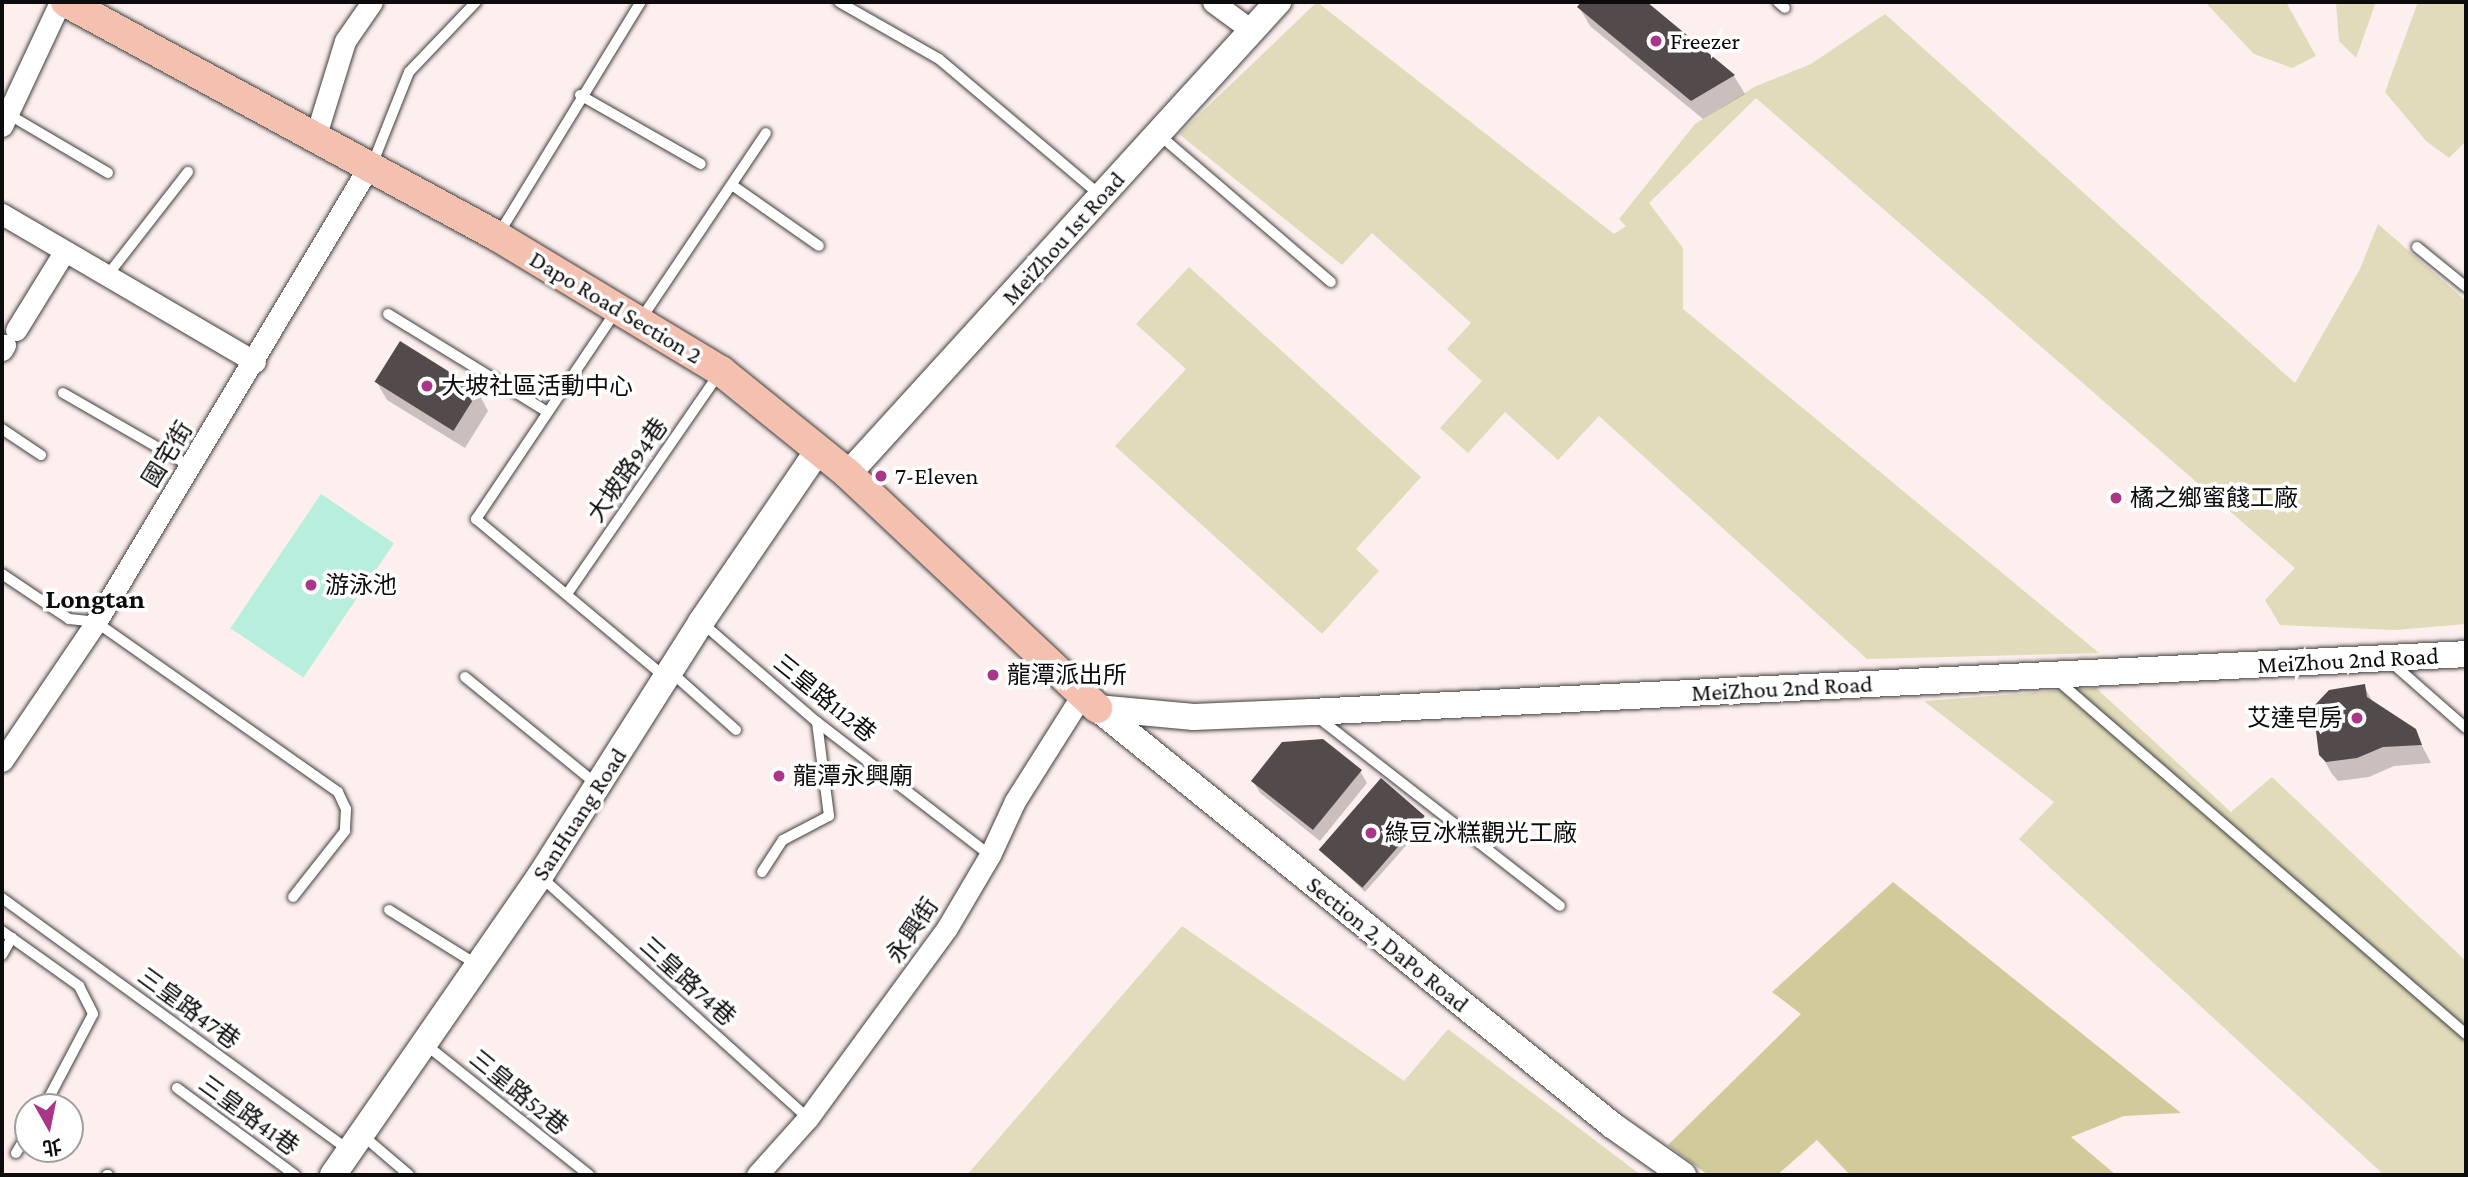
<!DOCTYPE html>
<html>
<head>
<meta charset="utf-8">
<style>
  body { margin:0 }
  #map { position:relative; width:2468px; height:1177px; overflow:hidden; background:#fdefed; font-family:"Crimson Pro","Noto Sans TC",serif }
  div>[style] { position:absolute }
  .green>* { inset:0; background:#e2dbbb }
  .forest>* { inset:0; background:#d1cb9c }
  .water>* { inset:0; background:#b8eede; transform-origin:0 0 }
  .shadow>* { inset:0; background:#0003 }
  .building>* { inset:0; background:#534a4c; transform-origin:0 0 }
  .roads { filter:drop-shadow(0 0 2px #3f3f3f) drop-shadow(0 0 2px #3f3f3f) }
  .service>* { height:10px; margin:-5px; padding:0 5px; transform-origin:5px; border-radius:5px; background:#fff }
  .minor>* { height:21px; margin:-10.5px; padding:0 10.5px; transform-origin:10.5px; border-radius:10.5px; background:#fff }
  .tertiary>* { height:26px; margin:-13px; padding:0 13px; transform-origin:13px; border-radius:13px; background:#fff }
  .secondary>* { height:30px; margin:-15px; padding:0 15px; transform-origin:15px; border-radius:15px; background:#f4c0b0 }
  .dots>* { width:19px; height:19px; translate:-50% -50%; box-sizing:border-box; border:4px solid #fff; border-radius:50% }
  span { translate:-50% -50%; white-space:nowrap; text-align:center; line-height:1.15; -webkit-text-stroke:7px #fff; paint-order:stroke }
  .poi-label { font-size:24px; color:#0c0c0c }
  .left { translate:0 -50%; text-align:left }
  .right { translate:-100% -50%; text-align:right }
  .street-label { font-size:24px; color:#0c0c0c }
  .quarter-label { font-size:28px; color:#0c0c0c; font-weight:700 }
  .frame { position:absolute; inset:0; border:4px solid #0c0c0c; pointer-events:none }
  .north { position:absolute; left:14px; top:1093px; width:70px; height:70px; box-sizing:border-box; background:#fff; border:2px solid #9e9e9e; border-radius:50%; rotate:171deg; font-size:19px; font-weight:700; line-height:28px; text-align:center; color:#0c0c0c }
  .north::after { content:''; display:block; margin:auto; width:24px; height:32px; background:#a93688; clip-path:polygon(50% 0,100% 100%,50% 72%,0 100%) }
</style>
</head>
<body>
<div id="map">
  <div class="green">
    <i style="clip-path:polygon(1317px 2px,1614px 234px,1626px 226px,1619px 219px,1695px 124px,1756px 86px,1811px 64px,1885px 14px,2295px 383px,2360px 269px,2378px 224px,2466px 301px,2466px 624px,2395px 630px,2280px 625px,2265px 600px,2295px 568px,1756px 98px,1649px 203px,1683px 248px,1683px 309px,2099px 653px,1867px 659px,1599px 416px,1558px 460px,1505px 412px,1468px 453px,1440px 428px,1482px 381px,1447px 349px,1471px 323px,1372px 233px,1342px 265px,1179px 134px)"></i>
    <i style="clip-path:polygon(2205px 2px,2286px 2px,2316px 56px,2292px 68px,2254px 54px)"></i>
    <i style="clip-path:polygon(2336px 2px,2376px 2px,2356px 58px,2339px 41px)"></i>
    <i style="clip-path:polygon(2418px 2px,2466px 2px,2466px 141px,2449px 158px,2426px 141px,2385px 92px)"></i>
    <i style="clip-path:polygon(1189px 267px,1421px 477px,1356px 549px,1379px 571px,1322px 634px,1115px 446px,1186px 369px,1136px 324px)"></i>
    <i style="clip-path:polygon(2096px 688px,2231px 812px,2272px 777px,2466px 961px,2466px 1175px,2384px 1175px,2019px 839px,2054px 802px,1924px 701px)"></i>
    <i style="clip-path:polygon(1182px 926px,1404px 1081px,1448px 1029px,1641px 1175px,967px 1175px)"></i>
  </div>
  <div class="forest">
    <i style="clip-path:polygon(1893px 882px,2181px 1113px,2124px 1116px,2071px 1137px,2116px 1175px,1850px 1175px,1817px 1140px,1777px 1175px,1708px 1175px,1668px 1145px,1801px 1014px,1772px 992px)"></i>
  </div>
  <div class="water">
    <i style="left:321px;top:494px;width:88px;height:162px;rotate:34deg"></i>
  </div>
  <div class="shadow">
    <i style="clip-path:polygon(1583px 2px,1645px 2px,1734px 76px,1745px 94px,1703px 119px,1590px 26px,1579px 7px)"></i>
    <i style="clip-path:polygon(376px 381px,478px 392px,488px 411px,465px 448px,387px 400px)"></i>
    <i style="clip-path:polygon(2364px 686px,2374px 704px,2414px 730px,2431px 763px,2394px 766px,2369px 777px,2338px 781px,2332px 774px,2321px 755px)"></i>
    <i style="clip-path:polygon(1360px 771px,1367px 783px,1320px 841px,1260px 793px,1253px 781px)"></i>
    <i style="clip-path:polygon(1423px 818px,1426px 823px,1365px 892px,1320px 849px)"></i>
  </div>
  <div class="building">
    <i style="clip-path:polygon(1581px 2px,1647px 2px,1735px 75px,1691px 101px,1577px 7px)"></i>
    <i style="left:400px;top:341px;width:93px;height:48px;rotate:32deg"></i>
    <i style="clip-path:polygon(2365px 684px,2367px 697px,2416px 729px,2422px 745px,2383px 747px,2357px 758px,2326px 762px,2319px 755px,2313px 707px,2329px 690px)"></i>
    <i style="clip-path:polygon(1323px 739px,1362px 770px,1313px 830px,1251px 781px,1282px 742px)"></i>
    <i style="left:1381px;top:778px;width:58px;height:95px;rotate:41deg"></i>
  </div>
  <div class="roads">
    <div class="service">
      <i style="left:839px;top:2px;width:115px;rotate:29.7deg"></i>
      <i style="left:939px;top:59px;width:211px;rotate:40.2deg"></i>
      <i style="left:1778px;top:2px;width:9px;rotate:41deg"></i>
      <i style="left:580px;top:95px;width:139px;rotate:29.7deg"></i>
      <i style="left:8px;top:114px;width:116px;rotate:30.5deg"></i>
      <i style="left:1157px;top:133px;width:229px;rotate:40.6deg"></i>
      <i style="left:372px;top:165px;width:100px;rotate:-68.3deg"></i>
      <i style="left:409px;top:72px;width:97px;rotate:-46.3deg"></i>
      <i style="left:732px;top:185px;width:106px;rotate:35deg"></i>
      <i style="left:498px;top:235px;width:273px;rotate:-58.5deg"></i>
      <i style="left:2417px;top:247px;width:63px;rotate:39.2deg"></i>
      <i style="left:107px;top:276px;width:132px;rotate:-52.1deg"></i>
      <i style="left:616px;top:311px;width:251px;rotate:123.9deg"></i>
      <i style="left:476px;top:519px;width:248px;rotate:39.9deg"></i>
      <i style="left:388px;top:314px;width:187px;rotate:31.6deg"></i>
      <i style="left:641px;top:319px;width:224px;rotate:-56.1deg"></i>
      <i style="left:63px;top:393px;width:146px;rotate:29.9deg"></i>
      <i style="left:2px;top:429px;width:47px;rotate:33.7deg"></i>
      <i style="left:2px;top:574px;width:81px;rotate:33.9deg"></i>
      <i style="left:69px;top:619px;width:27px;rotate:6deg"></i>
      <i style="left:96px;top:622px;width:296px;rotate:35.1deg"></i>
      <i style="left:338px;top:792px;width:19px;rotate:65deg"></i>
      <i style="left:346px;top:809px;width:22px;rotate:93deg"></i>
      <i style="left:345px;top:831px;width:84px;rotate:128.2deg"></i>
      <i style="left:567px;top:594px;width:267px;rotate:-55.4deg"></i>
      <i style="left:701px;top:622px;width:153px;rotate:40.8deg"></i>
      <i style="left:817px;top:722px;width:218px;rotate:37.6deg"></i>
      <i style="left:2392px;top:663px;width:98px;rotate:41.3deg"></i>
      <i style="left:671px;top:672px;width:87px;rotate:41.7deg"></i>
      <i style="left:465px;top:677px;width:169px;rotate:39.2deg"></i>
      <i style="left:2055px;top:678px;width:544px;rotate:40.9deg"></i>
      <i style="left:1316px;top:716px;width:309px;rotate:37.9deg"></i>
      <i style="left:762px;top:872px;width:38px;rotate:-57deg"></i>
      <i style="left:783px;top:840px;width:52px;rotate:-27.6deg"></i>
      <i style="left:829px;top:816px;width:95px;rotate:-97.3deg"></i>
      <i style="left:540px;top:876px;width:361px;rotate:42.1deg"></i>
      <i style="left:2px;top:898px;width:432px;rotate:36deg"></i>
      <i style="left:389px;top:910px;width:102px;rotate:31.8deg"></i>
      <i style="left:2px;top:931px;width:95px;rotate:35.5deg"></i>
      <i style="left:79px;top:986px;width:31px;rotate:63deg"></i>
      <i style="left:93px;top:1014px;width:105px;rotate:117.8deg"></i>
      <i style="left:2px;top:955px;width:20px;rotate:-60deg"></i>
      <i style="left:425px;top:1044px;width:210px;rotate:38.6deg"></i>
      <i style="left:177px;top:1088px;width:147px;rotate:36.4deg"></i>
      <i style="left:361px;top:1134px;width:63px;rotate:40.5deg"></i>
      <i style="left:16px;top:1153px;width:23px;rotate:-59deg"></i>
      <i style="left:107px;top:1175px;width:1px"></i>
    </div>
    <div class="minor">
      <i style="left:1213px;top:2px;width:47px;rotate:36.4deg"></i>
      <i style="left:2px;top:126px;width:137px;rotate:-64.9deg"></i>
      <i style="left:315px;top:138px;width:102px;rotate:-72.8deg"></i>
      <i style="left:345px;top:41px;width:47px;rotate:-55.3deg"></i>
      <i style="left:2px;top:214px;width:293px;rotate:30.3deg"></i>
      <i style="left:16px;top:330px;width:92px;rotate:-58.4deg"></i>
      <i style="left:2px;top:350px;width:6px;rotate:-59deg"></i>
      <i style="left:2px;top:761px;width:168px;rotate:-55.9deg"></i>
      <i style="left:96px;top:622px;width:529px;rotate:-59.07deg"></i>
      <i style="left:757px;top:1175px;width:76px;rotate:-48.2deg"></i>
      <i style="left:808px;top:1118px;width:235px;rotate:-53.8deg"></i>
      <i style="left:947px;top:928px;width:85px;rotate:-59.5deg"></i>
      <i style="left:990px;top:855px;width:60px;rotate:-65.2deg"></i>
      <i style="left:1015px;top:801px;width:125px;rotate:-57.7deg"></i>
    </div>
    <div class="tertiary">
      <i style="left:848px;top:474px;width:639px;rotate:-47.67deg"></i>
      <i style="left:1097px;top:708px;width:97px;rotate:5.3deg"></i>
      <i style="left:1194px;top:717px;width:117px;rotate:-2.4deg"></i>
      <i style="left:1311px;top:712px;width:1156px;rotate:-2.87deg"></i>
      <i style="left:1097px;top:708px;width:663px;rotate:39deg"></i>
      <i style="left:1612px;top:1125px;width:87px;rotate:35.2deg"></i>
      <i style="left:333px;top:1175px;width:364px;rotate:-55.3deg"></i>
      <i style="left:540px;top:876px;width:301px;rotate:-57.6deg"></i>
      <i style="left:701px;top:622px;width:209px;rotate:-55.7deg"></i>
    </div>
    <div class="secondary">
      <i style="left:66px;top:2px;width:490px;rotate:28.5deg"></i>
      <i style="left:497px;top:236px;width:262px;rotate:31.1deg"></i>
      <i style="left:721px;top:371px;width:164px;rotate:39deg"></i>
      <i style="left:848px;top:474px;width:342px;rotate:43.2deg"></i>
    </div>
  </div>
  <div class="dots">
    <i style="left:1656px;top:41px;background:#a93688"></i>
    <i style="left:427px;top:386px;background:#a93688"></i>
    <i style="left:881px;top:476px;background:#a93688"></i>
    <i style="left:2116px;top:498px;background:#a93688"></i>
    <i style="left:311px;top:585px;background:#a93688"></i>
    <i style="left:993px;top:675px;background:#a93688"></i>
    <i style="left:2357px;top:718px;background:#a93688"></i>
    <i style="left:779px;top:776px;background:#a93688"></i>
    <i style="left:1371px;top:833px;background:#a93688"></i>
  </div>
  <div class="poi-label">
    <span class="left" style="left:1670px;top:41px">Freezer</span>
    <span class="left" style="left:441px;top:386px">大坡社區活動中心</span>
    <span class="left" style="left:895px;top:476px">7-Eleven</span>
    <span class="left" style="left:2130px;top:498px">橘之鄉蜜餞工廠</span>
    <span class="left" style="left:325px;top:585px">游泳池</span>
    <span class="left" style="left:1007px;top:675px">龍潭派出所</span>
    <span class="right" style="left:2343px;top:718px">艾達皂房</span>
    <span class="left" style="left:793px;top:776px">龍潭永興廟</span>
    <span class="left" style="left:1385px;top:833px">綠豆冰糕觀光工廠</span>
  </div>
  <div class="street-label">
    <span style="left:1063px;top:238px;rotate:-48deg">MeiZhou 1st Road</span>
    <span style="left:616px;top:307px;rotate:31deg">Dapo Road Section 2</span>
    <span style="left:167px;top:454px;rotate:-58deg">國宅街</span>
    <span style="left:627px;top:470px;rotate:-55deg">大坡路94巷</span>
    <span style="left:2348px;top:660px;rotate:-3deg">MeiZhou 2nd Road</span>
    <span style="left:1782px;top:688px;rotate:-3deg">MeiZhou 2nd Road</span>
    <span style="left:825px;top:698px;rotate:39deg">三皇路112巷</span>
    <span style="left:579px;top:814px;rotate:-57deg">SanHuang Road</span>
    <span style="left:912px;top:930px;rotate:-56deg">永興街</span>
    <span style="left:1388px;top:944px;rotate:39deg">Section 2, DaPo Road</span>
    <span style="left:688px;top:981px;rotate:42deg">三皇路74巷</span>
    <span style="left:189px;top:1008px;rotate:36deg">三皇路47巷</span>
    <span style="left:519px;top:1092px;rotate:39deg">三皇路52巷</span>
    <span style="left:249px;top:1115px;rotate:36deg">三皇路41巷</span>
  </div>
  <div class="quarter-label">
    <span style="left:95px;top:599px">Longtan</span>
  </div>
  <div class="frame"></div>
  <div class="north">北</div>
</div>
</body>
</html>
